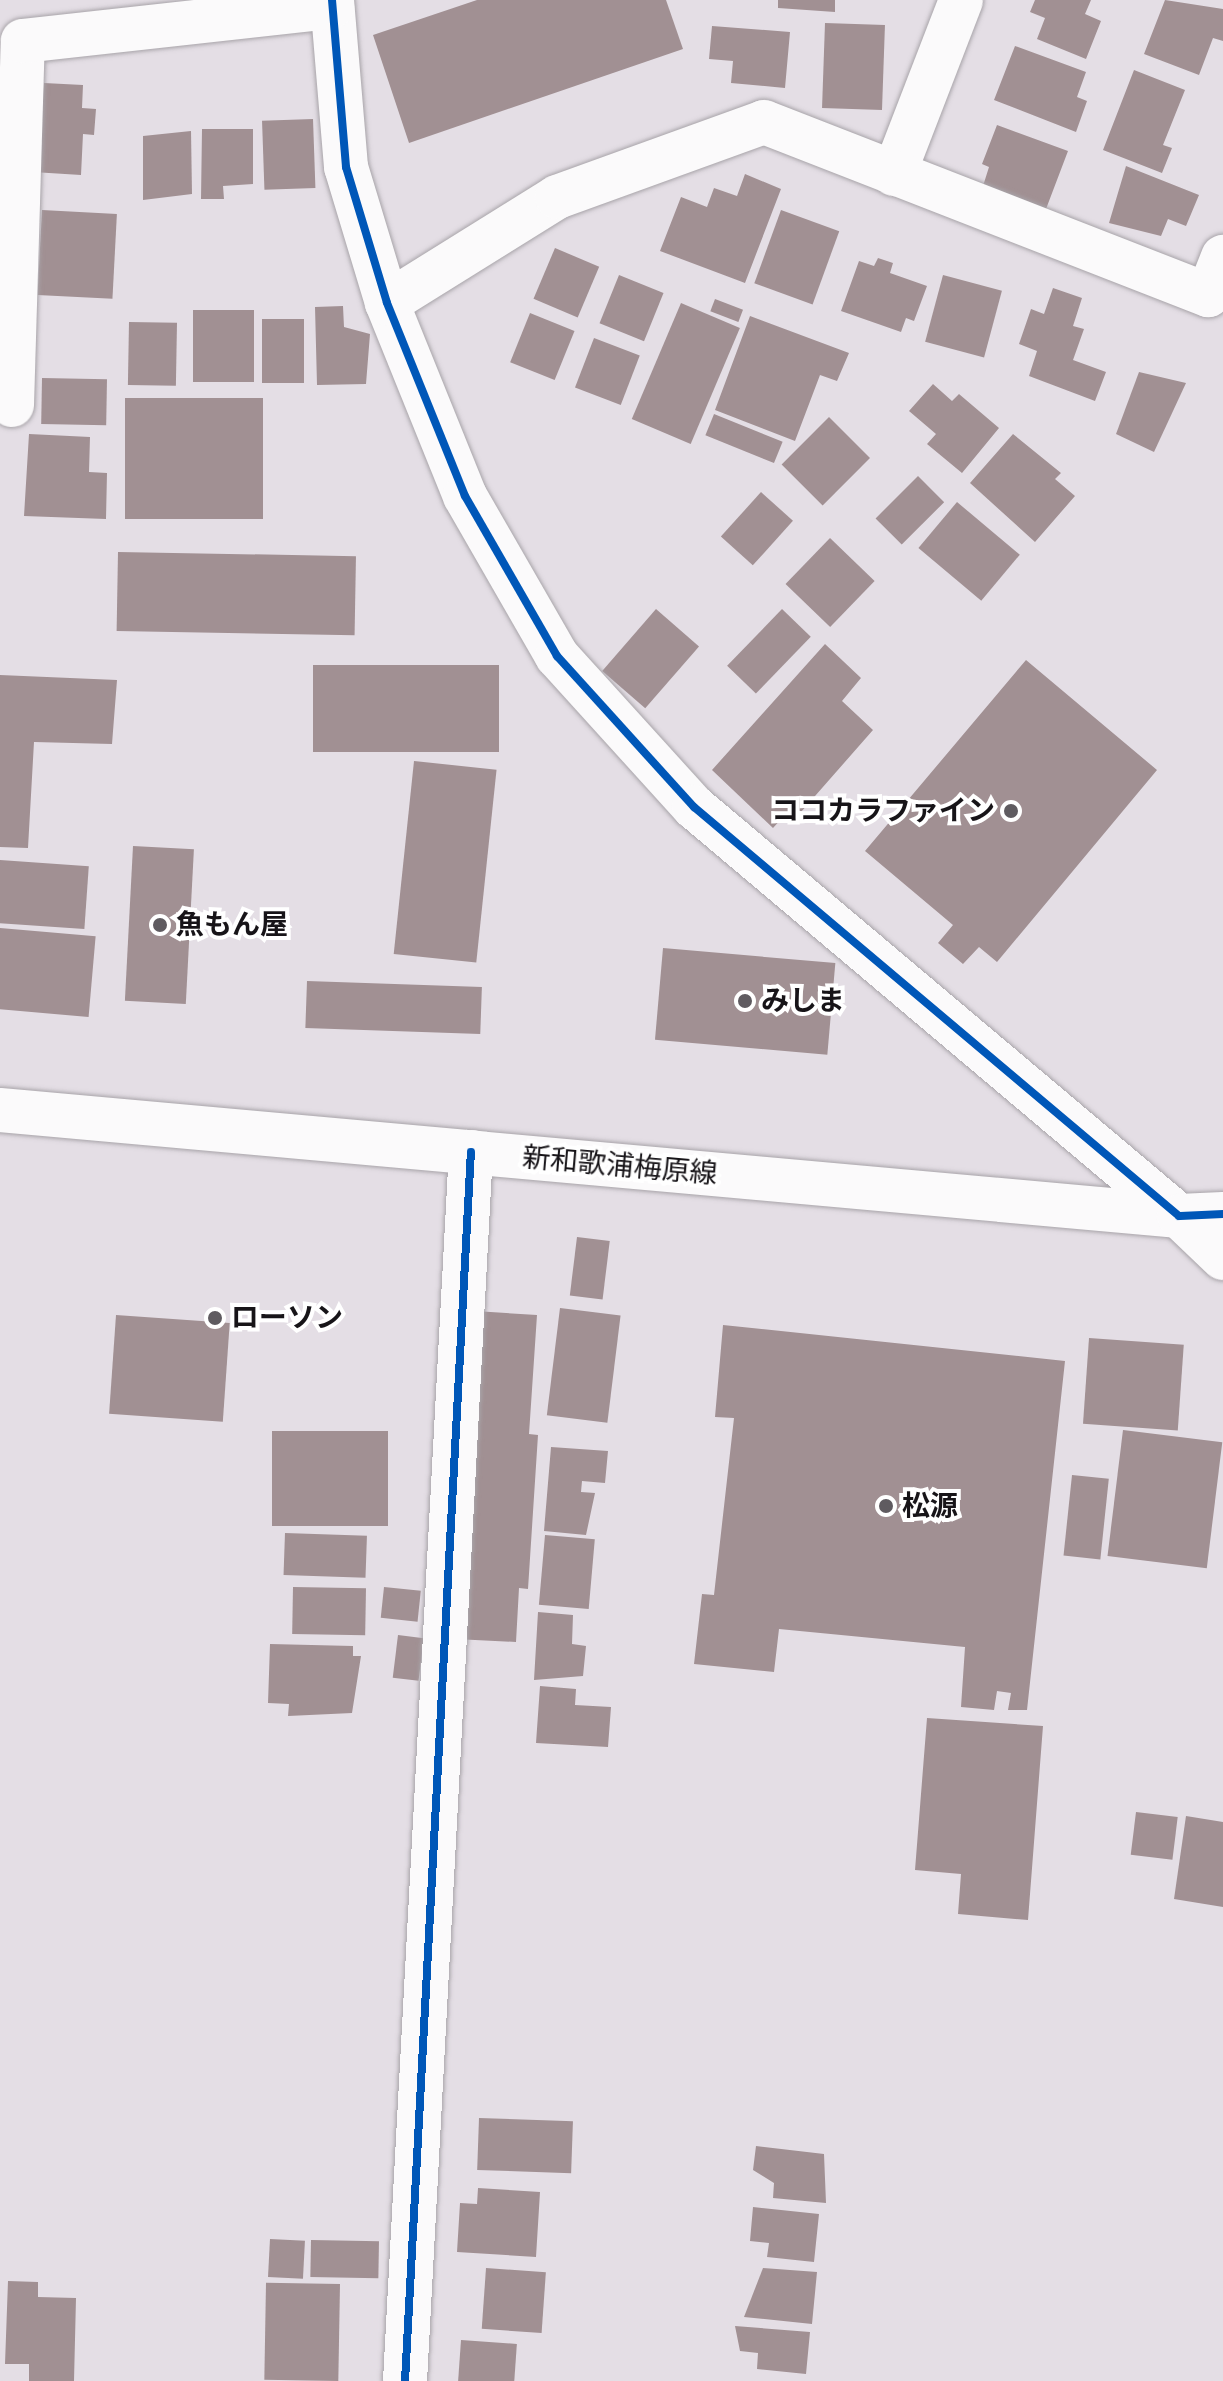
<!DOCTYPE html>
<html>
<head>
<meta charset="utf-8">
<style>
  body { margin:0 }
  #map { position:relative; width:1223px; height:2381px; overflow:hidden; background:#e4dee5; font-family:"Work Sans","Noto Sans JP",sans-serif }
  div>[style] { position:absolute }
  .building>* { inset:0; background:#a19093; transform-origin:0 0 }
  .roads { filter:drop-shadow(0 0 2px #a8a4a9) drop-shadow(0 0 2px #a8a4a9) }
  .minor>* { height:44px; margin:-22px; padding:0 22px; transform-origin:22px; border-radius:22px; background:#fbfafb }
  .tertiary>* { height:44px; margin:-22px; padding:0 22px; transform-origin:22px; border-radius:22px; background:#fbfafb }
  .primary>* { height:44px; margin:-22px; padding:0 22px; transform-origin:22px; border-radius:22px; background:#fbfafb }
  .cycleway>* { height:8px; margin:-4px; padding:0 4px; transform-origin:4px; border-radius:4px; background:#0057b8 }
  .dots>* { width:22px; height:22px; translate:-50% -50%; box-sizing:border-box; border:4px solid #fff; border-radius:50% }
  span { translate:-50% -50%; white-space:nowrap; text-align:center; line-height:1.15; -webkit-text-stroke:8px #fff; paint-order:stroke }
  .poi-label { font-size:28px; color:#171418; font-weight:700 }
  .right { translate:-100% -50%; text-align:right }
  .left { translate:0 -50%; text-align:left }
  .street-label { font-size:28px; color:#171418 }
</style>
</head>
<body>
<div id="map">
  <div class="building">
    <i style="clip-path:polygon(477px 0,666px 0,683px 49px,409px 143px,373px 35px)"></i>
    <i style="clip-path:polygon(778px 0,835px 0,835px 12px,778px 8px)"></i>
    <i style="clip-path:polygon(1035px 0,1091px 0,1085px 14px,1101px 21px,1086px 59px,1037px 39px,1045px 18px,1030px 12px)"></i>
    <i style="clip-path:polygon(1165px 0,1223px 9px,1223px 41px,1213px 38px,1199px 75px,1144px 54px)"></i>
    <i style="left:825px;top:23px;width:60px;height:85px;rotate:2deg"></i>
    <i style="clip-path:polygon(712px 26px,790px 32px,785px 88px,731px 83px,733px 61px,709px 59px)"></i>
    <i style="clip-path:polygon(1015px 46px,1086px 72px,1077px 97px,1087px 101px,1076px 132px,994px 100px)"></i>
    <i style="clip-path:polygon(1134px 70px,1185px 90px,1163px 145px,1172px 148px,1162px 173px,1103px 150px)"></i>
    <i style="clip-path:polygon(44px 83px,83px 85px,82px 108px,96px 109px,94px 135px,83px 134px,81px 175px,33px 172px)"></i>
    <i style="left:313px;top:119px;width:69px;height:51px;rotate:88deg"></i>
    <i style="clip-path:polygon(997px 125px,1068px 151px,1046px 209px,983px 186px,989px 167px,982px 164px)"></i>
    <i style="clip-path:polygon(202px 129px,253px 129px,253px 184px,223px 186px,224px 199px,201px 199px)"></i>
    <i style="clip-path:polygon(191px 131px,192px 194px,143px 200px,143px 136px)"></i>
    <i style="clip-path:polygon(1126px 166px,1199px 195px,1186px 226px,1168px 219px,1161px 236px,1109px 223px)"></i>
    <i style="clip-path:polygon(745px 174px,781px 189px,745px 283px,660px 251px,681px 197px,707px 207px,714px 188px,737px 196px)"></i>
    <i style="left:42px;top:210px;width:75px;height:85px;rotate:3deg"></i>
    <i style="left:781px;top:210px;width:62px;height:78px;rotate:20deg"></i>
    <i style="left:555px;top:248px;width:48px;height:55px;rotate:23deg"></i>
    <i style="clip-path:polygon(878px 258px,893px 263px,890px 273px,927px 286px,914px 321px,906px 318px,901px 332px,841px 311px,859px 261px,874px 266px)"></i>
    <i style="left:619px;top:275px;width:48px;height:52px;rotate:22deg"></i>
    <i style="left:943px;top:275px;width:61px;height:69px;rotate:15deg"></i>
    <i style="clip-path:polygon(1053px 288px,1082px 298px,1073px 326px,1084px 329px,1073px 360px,1106px 372px,1095px 401px,1029px 376px,1037px 351px,1019px 344px,1031px 309px,1044px 314px)"></i>
    <i style="left:715px;top:299px;width:30px;height:13px;rotate:21deg"></i>
    <i style="left:681px;top:303px;width:64px;height:126px;rotate:23deg"></i>
    <i style="clip-path:polygon(343px 306px,344px 327px,370px 334px,366px 384px,317px 385px,315px 307px)"></i>
    <i style="left:254px;top:310px;width:72px;height:61px;rotate:90deg"></i>
    <i style="left:530px;top:313px;width:48px;height:53px;rotate:22deg"></i>
    <i style="clip-path:polygon(750px 316px,849px 353px,837px 381px,820px 375px,795px 441px,715px 410px)"></i>
    <i style="left:262px;top:319px;width:42px;height:64px"></i>
    <i style="left:129px;top:322px;width:48px;height:63px;rotate:1deg"></i>
    <i style="left:594px;top:338px;width:49px;height:53px;rotate:21deg"></i>
    <i style="clip-path:polygon(1139px 372px,1186px 383px,1154px 452px,1116px 434px)"></i>
    <i style="left:42px;top:378px;width:65px;height:46px;rotate:1deg"></i>
    <i style="clip-path:polygon(933px 384px,952px 401px,959px 394px,999px 428px,962px 473px,927px 444px,936px 434px,909px 411px)"></i>
    <i style="left:263px;top:398px;width:121px;height:138px;rotate:90deg"></i>
    <i style="left:714px;top:414px;width:74px;height:23px;rotate:22deg"></i>
    <i style="left:829px;top:417px;width:58px;height:67px;rotate:45deg"></i>
    <i style="clip-path:polygon(29px 434px,90px 437px,89px 472px,107px 473px,106px 519px,24px 516px)"></i>
    <i style="clip-path:polygon(1013px 434px,1061px 473px,1055px 479px,1075px 496px,1035px 542px,970px 483px)"></i>
    <i style="left:918px;top:476px;width:37px;height:60px;rotate:45deg"></i>
    <i style="left:761px;top:492px;width:43px;height:60px;rotate:42deg"></i>
    <i style="left:957px;top:502px;width:82px;height:60px;rotate:40deg"></i>
    <i style="left:830px;top:538px;width:62px;height:64px;rotate:44deg"></i>
    <i style="left:118px;top:552px;width:238px;height:79px;rotate:1deg"></i>
    <i style="left:656px;top:609px;width:57px;height:82px;rotate:41deg"></i>
    <i style="left:782px;top:609px;width:40px;height:79px;rotate:44deg"></i>
    <i style="clip-path:polygon(825px 644px,861px 678px,842px 701px,873px 730px,801px 812px,793px 806px,773px 828px,712px 770px)"></i>
    <i style="clip-path:polygon(1026px 660px,1157px 770px,997px 962px,979px 947px,963px 964px,938px 943px,953px 925px,865px 851px)"></i>
    <i style="left:313px;top:665px;width:186px;height:87px"></i>
    <i style="clip-path:polygon(0 675px,117px 680px,112px 744px,34px 742px,28px 848px,0 847px)"></i>
    <i style="left:414px;top:761px;width:83px;height:194px;rotate:6deg"></i>
    <i style="left:133px;top:846px;width:61px;height:155px;rotate:3deg"></i>
    <i style="left:0;top:860px;width:89px;height:63px;rotate:4deg"></i>
    <i style="left:0;top:928px;width:96px;height:81px;rotate:5deg"></i>
    <i style="left:663px;top:948px;width:173px;height:92px;rotate:5deg"></i>
    <i style="left:307px;top:981px;width:175px;height:47px;rotate:2deg"></i>
    <i style="left:577px;top:1237px;width:33px;height:59px;rotate:7deg"></i>
    <i style="left:560px;top:1308px;width:61px;height:108px;rotate:7deg"></i>
    <i style="clip-path:polygon(475px 1311px,537px 1315px,529px 1434px,538px 1435px,528px 1589px,519px 1588px,516px 1642px,455px 1639px)"></i>
    <i style="left:116px;top:1315px;width:114px;height:99px;rotate:4deg"></i>
    <i style="clip-path:polygon(723px 1325px,1065px 1361px,1027px 1710px,1008px 1710px,1011px 1693px,997px 1691px,994px 1710px,961px 1707px,965px 1647px,779px 1629px,774px 1672px,694px 1664px,702px 1594px,714px 1595px,734px 1418px,715px 1417px)"></i>
    <i style="left:1089px;top:1338px;width:95px;height:86px;rotate:4deg"></i>
    <i style="left:1123px;top:1430px;width:100px;height:127px;rotate:7deg"></i>
    <i style="left:272px;top:1431px;width:116px;height:95px"></i>
    <i style="clip-path:polygon(551px 1447px,608px 1451px,605px 1483px,582px 1481px,581px 1492px,595px 1493px,586px 1535px,544px 1531px)"></i>
    <i style="left:1072px;top:1475px;width:37px;height:81px;rotate:6deg"></i>
    <i style="left:285px;top:1533px;width:82px;height:42px;rotate:2deg"></i>
    <i style="left:545px;top:1535px;width:50px;height:70px;rotate:5deg"></i>
    <i style="left:293px;top:1587px;width:73px;height:47px;rotate:1deg"></i>
    <i style="left:384px;top:1587px;width:37px;height:31px;rotate:6deg"></i>
    <i style="clip-path:polygon(538px 1612px,573px 1615px,572px 1644px,586px 1646px,583px 1676px,534px 1680px)"></i>
    <i style="left:398px;top:1635px;width:26px;height:43px;rotate:7deg"></i>
    <i style="clip-path:polygon(270px 1644px,353px 1646px,353px 1656px,361px 1656px,352px 1713px,288px 1716px,289px 1704px,268px 1703px)"></i>
    <i style="clip-path:polygon(540px 1686px,576px 1689px,575px 1705px,611px 1707px,608px 1747px,536px 1743px)"></i>
    <i style="clip-path:polygon(927px 1718px,1043px 1726px,1028px 1920px,958px 1914px,961px 1874px,915px 1870px)"></i>
    <i style="left:1136px;top:1812px;width:42px;height:43px;rotate:7deg"></i>
    <i style="clip-path:polygon(1186px 1816px,1223px 1822px,1223px 1907px,1174px 1899px)"></i>
    <i style="left:479px;top:2118px;width:94px;height:52px;rotate:2deg"></i>
    <i style="clip-path:polygon(756px 2146px,824px 2154px,826px 2203px,773px 2198px,774px 2183px,753px 2170px)"></i>
    <i style="clip-path:polygon(478px 2188px,540px 2192px,536px 2257px,457px 2252px,460px 2203px,477px 2204px)"></i>
    <i style="clip-path:polygon(753px 2207px,819px 2214px,814px 2262px,767px 2257px,769px 2243px,750px 2241px)"></i>
    <i style="left:270px;top:2239px;width:35px;height:38px;rotate:3deg"></i>
    <i style="left:311px;top:2240px;width:68px;height:37px;rotate:1deg"></i>
    <i style="left:486px;top:2268px;width:60px;height:61px;rotate:4deg"></i>
    <i style="clip-path:polygon(763px 2268px,817px 2272px,812px 2324px,744px 2317px)"></i>
    <i style="clip-path:polygon(8px 2281px,38px 2282px,38px 2297px,76px 2298px,74px 2381px,29px 2381px,29px 2364px,5px 2364px)"></i>
    <i style="left:340px;top:2284px;width:97px;height:74px;rotate:91deg"></i>
    <i style="clip-path:polygon(735px 2326px,810px 2332px,806px 2374px,757px 2369px,758px 2353px,740px 2351px)"></i>
    <i style="left:461px;top:2340px;width:56px;height:41px;rotate:4deg"></i>
  </div>
  <div class="roads">
    <div class="minor">
      <i style="left:332px;top:0;width:168px;rotate:85.2deg"></i>
      <i style="left:346px;top:167px;width:142px;rotate:73.2deg"></i>
      <i style="left:387px;top:303px;width:208px;rotate:68deg"></i>
      <i style="left:465px;top:496px;width:185px;rotate:60.1deg"></i>
      <i style="left:557px;top:656px;width:204px;rotate:47.8deg"></i>
      <i style="left:694px;top:807px;width:634px;rotate:40.14deg"></i>
      <i style="left:894px;top:174px;width:186px;rotate:-68.9deg"></i>
      <i style="left:387px;top:303px;width:200px;rotate:-31.9deg"></i>
      <i style="left:557px;top:197px;width:220px;rotate:-19.9deg"></i>
      <i style="left:764px;top:122px;width:477px;rotate:21.3deg"></i>
      <i style="left:1208px;top:295px;width:41px;rotate:-68.5deg"></i>
      <i style="left:12px;top:405px;width:364px;rotate:-88.3deg"></i>
      <i style="left:23px;top:41px;width:311px;rotate:-6.3deg"></i>
      <i style="left:405px;top:2381px;width:1231px;rotate:-86.93deg"></i>
    </div>
    <div class="tertiary">
      <i style="left:1179px;top:1216px;width:44px;rotate:-2.6deg"></i>
    </div>
    <div class="primary">
      <i style="left:0;top:1110px;width:1184px;rotate:5.14deg"></i>
      <i style="left:1179px;top:1216px;width:61px;rotate:43.7deg"></i>
    </div>
  </div>
  <div class="cycleway">
    <i style="left:332px;top:0;width:168px;rotate:85.2deg"></i>
    <i style="left:346px;top:167px;width:142px;rotate:73.2deg"></i>
    <i style="left:387px;top:303px;width:208px;rotate:68deg"></i>
    <i style="left:465px;top:496px;width:185px;rotate:60.1deg"></i>
    <i style="left:557px;top:656px;width:204px;rotate:47.8deg"></i>
    <i style="left:694px;top:807px;width:634px;rotate:40.14deg"></i>
    <i style="left:1179px;top:1216px;width:44px;rotate:-2.6deg"></i>
    <i style="left:405px;top:2381px;width:1231px;rotate:-86.93deg"></i>
  </div>
  <div class="dots">
    <i style="left:1011px;top:811px;background:#5f5b60"></i>
    <i style="left:160px;top:925px;background:#5f5b60"></i>
    <i style="left:745px;top:1001px;background:#5f5b60"></i>
    <i style="left:215px;top:1318px;background:#5f5b60"></i>
    <i style="left:886px;top:1506px;background:#5f5b60"></i>
  </div>
  <div class="poi-label">
    <span class="right" style="left:995px;top:811px">ココカラファイン</span>
    <span class="left" style="left:176px;top:925px">魚もん屋</span>
    <span class="left" style="left:761px;top:1001px">みしま</span>
    <span class="left" style="left:231px;top:1318px">ローソン</span>
    <span class="left" style="left:902px;top:1506px">松源</span>
  </div>
  <div class="street-label">
    <span style="left:620px;top:1166px;rotate:5deg">新和歌浦梅原線</span>
  </div>
</div>
</body>
</html>
